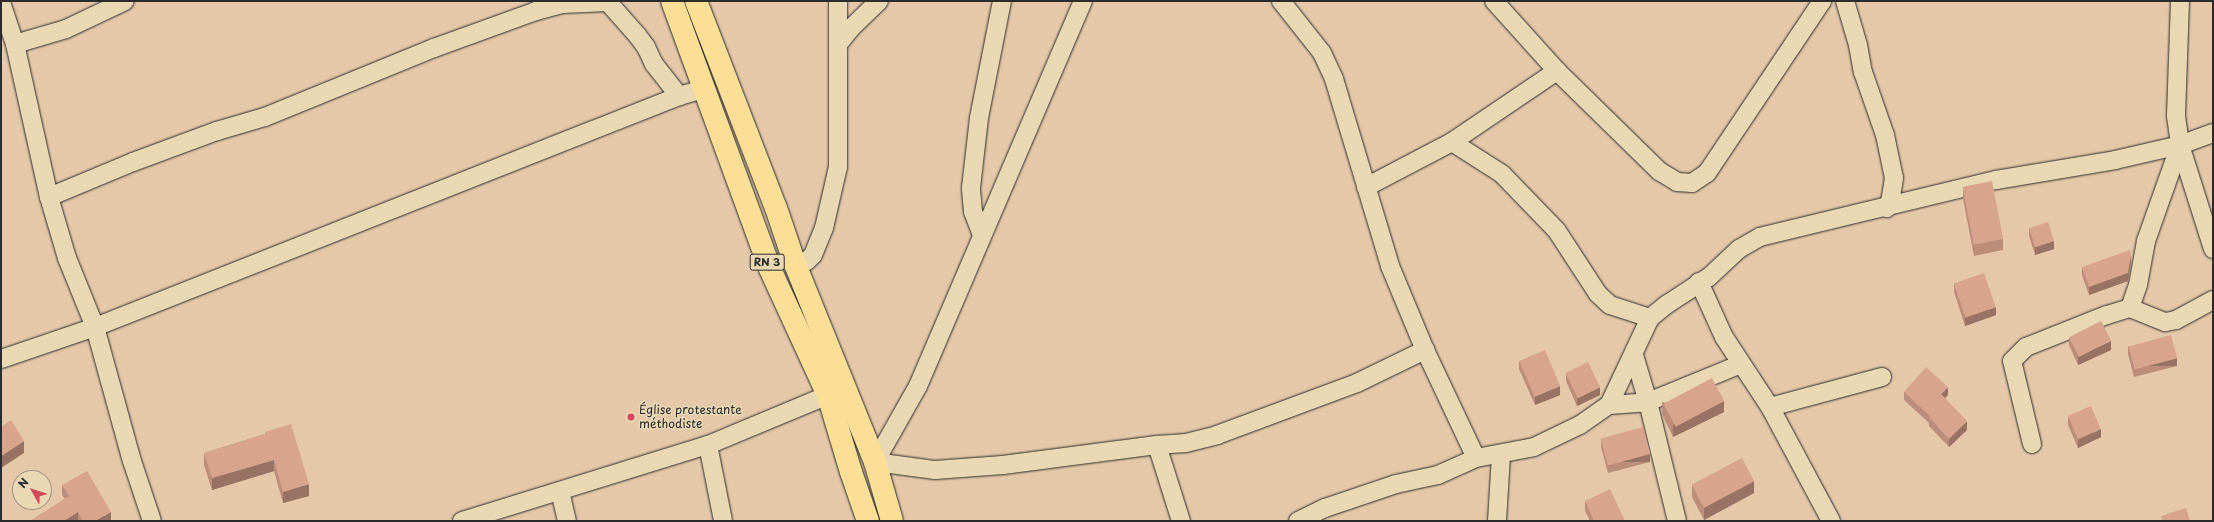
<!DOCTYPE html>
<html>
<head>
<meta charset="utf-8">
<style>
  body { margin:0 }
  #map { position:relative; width:2214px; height:522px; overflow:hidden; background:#e5c8a9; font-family:"Playpen Sans",sans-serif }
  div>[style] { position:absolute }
  .roads { filter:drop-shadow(0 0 1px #2b2b2b) drop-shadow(0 0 1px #2b2b2b) }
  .minor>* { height:18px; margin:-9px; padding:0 9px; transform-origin:9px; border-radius:9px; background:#ead8b5 }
  .primary>* { height:22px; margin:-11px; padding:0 11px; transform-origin:11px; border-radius:11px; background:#fbdf96 }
  .wall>* { inset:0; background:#bb8d7a }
  .shaded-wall>* { inset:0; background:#987363; transform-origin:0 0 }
  .building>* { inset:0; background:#d9a48e; transform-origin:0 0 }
  .dots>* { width:11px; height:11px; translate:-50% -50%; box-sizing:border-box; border:2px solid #ead8b5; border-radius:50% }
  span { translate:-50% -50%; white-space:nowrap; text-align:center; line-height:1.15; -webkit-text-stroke:3px #ead8b5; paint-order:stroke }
  .shield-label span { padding:1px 3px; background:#ead8b5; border:1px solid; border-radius:3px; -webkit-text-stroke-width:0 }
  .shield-label { font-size:11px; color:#2b2b2b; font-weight:700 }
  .poi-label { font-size:12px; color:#2b2b2b }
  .left { translate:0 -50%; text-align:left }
  .frame { position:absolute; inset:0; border:2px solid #2b2b2b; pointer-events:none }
  .north { position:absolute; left:12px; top:470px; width:40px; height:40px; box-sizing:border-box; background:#ead8b5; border:1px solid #9e937e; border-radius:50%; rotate:309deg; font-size:11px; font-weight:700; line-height:16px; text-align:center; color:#2b2b2b }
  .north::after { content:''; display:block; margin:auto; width:14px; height:18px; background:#d1495b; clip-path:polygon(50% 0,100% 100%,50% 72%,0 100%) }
</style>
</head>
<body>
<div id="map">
  <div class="roads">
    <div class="minor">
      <i style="left:607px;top:1px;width:45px;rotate:48.6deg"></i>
      <i style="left:637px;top:35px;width:15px;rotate:53deg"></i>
      <i style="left:646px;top:47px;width:19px;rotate:65deg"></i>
      <i style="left:654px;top:64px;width:41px;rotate:52deg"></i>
      <i style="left:1083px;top:1px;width:419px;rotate:113.2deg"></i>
      <i style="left:918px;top:386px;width:87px;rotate:119.5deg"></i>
      <i style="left:875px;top:462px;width:61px;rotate:7.6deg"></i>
      <i style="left:935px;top:470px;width:68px;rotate:-4.2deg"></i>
      <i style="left:1003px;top:465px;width:155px;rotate:-7.4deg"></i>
      <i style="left:1157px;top:445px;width:29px;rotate:-4deg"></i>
      <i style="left:1186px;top:443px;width:32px;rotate:-14deg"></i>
      <i style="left:1217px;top:435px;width:149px;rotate:-20.4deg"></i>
      <i style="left:1357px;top:383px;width:76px;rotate:-25.9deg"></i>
      <i style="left:1281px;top:1px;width:66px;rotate:51.7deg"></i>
      <i style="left:1322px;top:53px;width:29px;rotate:65deg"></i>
      <i style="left:1334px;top:79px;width:195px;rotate:73.3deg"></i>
      <i style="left:1390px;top:266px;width:91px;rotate:67.4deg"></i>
      <i style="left:1425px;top:350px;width:119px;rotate:64.7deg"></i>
      <i style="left:1494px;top:1px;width:94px;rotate:48deg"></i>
      <i style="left:1557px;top:71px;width:143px;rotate:44.4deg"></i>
      <i style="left:1659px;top:171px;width:21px;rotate:31deg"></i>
      <i style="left:1677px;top:182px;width:15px;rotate:4deg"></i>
      <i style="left:1692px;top:183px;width:18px;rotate:-34deg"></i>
      <i style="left:1707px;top:173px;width:207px;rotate:-56.2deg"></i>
      <i style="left:1845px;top:1px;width:46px;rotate:73.5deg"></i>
      <i style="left:1858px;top:45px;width:27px;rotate:80deg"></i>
      <i style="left:1863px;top:72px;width:67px;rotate:70.8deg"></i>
      <i style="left:1885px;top:135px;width:44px;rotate:78.2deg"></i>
      <i style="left:1894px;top:178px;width:20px;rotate:99deg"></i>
      <i style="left:1891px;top:198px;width:11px;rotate:112deg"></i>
      <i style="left:2180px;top:1px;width:115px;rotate:92deg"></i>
      <i style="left:2176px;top:116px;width:29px;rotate:82deg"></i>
      <i style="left:2180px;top:145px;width:109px;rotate:72.4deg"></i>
      <i style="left:1px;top:2px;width:44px;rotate:71.6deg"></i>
      <i style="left:15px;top:44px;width:157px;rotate:77.5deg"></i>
      <i style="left:49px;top:197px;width:64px;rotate:73.6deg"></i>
      <i style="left:67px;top:258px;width:74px;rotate:67.9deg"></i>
      <i style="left:95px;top:327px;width:139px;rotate:74.6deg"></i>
      <i style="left:132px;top:461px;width:63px;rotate:71.6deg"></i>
      <i style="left:839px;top:43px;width:19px;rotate:-51deg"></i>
      <i style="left:851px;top:28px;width:39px;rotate:-44deg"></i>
      <i style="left:15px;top:44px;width:53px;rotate:-16.4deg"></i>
      <i style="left:66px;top:29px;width:65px;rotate:-25.4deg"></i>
      <i style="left:1452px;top:142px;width:59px;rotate:32.6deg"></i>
      <i style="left:1502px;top:174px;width:79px;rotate:46deg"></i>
      <i style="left:1557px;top:231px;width:75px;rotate:56.9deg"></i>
      <i style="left:1598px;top:294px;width:16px;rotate:43deg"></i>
      <i style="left:1610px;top:305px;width:42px;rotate:18deg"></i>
      <i style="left:1366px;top:187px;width:97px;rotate:-27.6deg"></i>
      <i style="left:1452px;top:142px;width:127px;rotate:-34.1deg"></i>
      <i style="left:49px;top:197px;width:91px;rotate:-22.6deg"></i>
      <i style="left:133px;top:162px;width:90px;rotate:-20.3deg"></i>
      <i style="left:217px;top:131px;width:50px;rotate:-16.3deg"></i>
      <i style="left:265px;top:117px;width:183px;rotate:-22.2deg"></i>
      <i style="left:434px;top:48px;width:109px;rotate:-19.9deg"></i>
      <i style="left:536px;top:11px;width:28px;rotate:-15deg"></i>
      <i style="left:563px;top:4px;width:45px;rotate:-2.5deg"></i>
      <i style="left:982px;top:235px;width:25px;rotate:-111deg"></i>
      <i style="left:973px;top:212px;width:24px;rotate:-95deg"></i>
      <i style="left:971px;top:188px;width:70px;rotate:-83.5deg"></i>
      <i style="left:979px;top:118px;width:119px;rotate:-78.9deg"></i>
      <i style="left:795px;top:264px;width:12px;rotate:-14deg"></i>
      <i style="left:807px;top:261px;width:8px;rotate:-45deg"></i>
      <i style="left:813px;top:255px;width:29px;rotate:-68deg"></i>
      <i style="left:824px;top:228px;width:63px;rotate:-77.1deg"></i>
      <i style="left:838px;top:167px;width:166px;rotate:-90deg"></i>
      <i style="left:1699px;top:282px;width:60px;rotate:65.6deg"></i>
      <i style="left:1724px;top:337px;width:84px;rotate:56.7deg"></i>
      <i style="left:1770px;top:407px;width:129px;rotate:61.8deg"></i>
      <i style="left:2130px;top:308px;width:38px;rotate:22deg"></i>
      <i style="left:2165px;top:322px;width:11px;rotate:-10deg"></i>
      <i style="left:2176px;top:320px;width:42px;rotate:-28.4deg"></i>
      <i style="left:1634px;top:355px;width:49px;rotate:73.4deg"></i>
      <i style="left:1648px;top:402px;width:100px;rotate:-22.2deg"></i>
      <i style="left:1px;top:359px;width:99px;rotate:-18.8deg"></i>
      <i style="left:95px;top:327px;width:628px;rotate:-21.58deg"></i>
      <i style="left:679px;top:96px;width:25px;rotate:-16deg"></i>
      <i style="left:1609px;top:405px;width:39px;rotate:-4deg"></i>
      <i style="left:1648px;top:402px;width:122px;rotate:76.3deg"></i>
      <i style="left:1770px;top:407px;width:116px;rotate:-15deg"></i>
      <i style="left:2032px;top:444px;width:85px;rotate:-103.5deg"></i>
      <i style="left:2012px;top:361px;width:20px;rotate:-45deg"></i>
      <i style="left:2026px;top:347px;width:87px;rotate:-21.6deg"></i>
      <i style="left:2107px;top:315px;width:24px;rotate:-17deg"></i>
      <i style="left:2130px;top:308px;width:24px;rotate:-71deg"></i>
      <i style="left:2138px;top:285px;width:45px;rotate:-79.7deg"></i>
      <i style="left:2146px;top:241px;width:102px;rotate:-70.5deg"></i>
      <i style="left:708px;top:445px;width:77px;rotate:78.8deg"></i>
      <i style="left:1157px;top:445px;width:80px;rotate:72.5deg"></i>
      <i style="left:560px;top:491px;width:31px;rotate:77deg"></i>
      <i style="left:462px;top:521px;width:257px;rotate:-17.2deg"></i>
      <i style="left:708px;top:445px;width:130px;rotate:-22.6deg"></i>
      <i style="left:1298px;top:521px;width:30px;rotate:-26deg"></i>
      <i style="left:1325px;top:508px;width:75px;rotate:-18.7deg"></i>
      <i style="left:1396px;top:484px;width:43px;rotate:-12.1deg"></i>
      <i style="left:1438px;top:475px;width:42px;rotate:-24.1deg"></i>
      <i style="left:1476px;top:458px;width:59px;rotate:-10.7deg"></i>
      <i style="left:1534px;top:447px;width:51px;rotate:-25.6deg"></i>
      <i style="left:1580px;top:425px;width:35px;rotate:-35deg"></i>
      <i style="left:1609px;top:405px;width:96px;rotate:-64.8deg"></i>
      <i style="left:1650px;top:318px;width:21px;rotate:-39deg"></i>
      <i style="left:1666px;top:305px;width:51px;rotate:-33.1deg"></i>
      <i style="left:1709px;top:277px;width:41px;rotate:-43deg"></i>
      <i style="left:1739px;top:249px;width:24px;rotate:-30deg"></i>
      <i style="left:1760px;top:237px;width:243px;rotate:-13.6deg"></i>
      <i style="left:1996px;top:180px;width:121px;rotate:-9.5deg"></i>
      <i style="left:2115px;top:160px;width:67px;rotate:-13deg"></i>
      <i style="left:2180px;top:145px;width:35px;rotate:-20deg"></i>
      <i style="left:1497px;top:521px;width:66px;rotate:-86.5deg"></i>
    </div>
    <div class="primary">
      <i style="left:672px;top:1px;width:285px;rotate:69.9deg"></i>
      <i style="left:770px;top:269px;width:139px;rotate:65.3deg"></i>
      <i style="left:828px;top:395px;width:80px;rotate:73.4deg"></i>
      <i style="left:851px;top:472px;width:52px;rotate:70.9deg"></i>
      <i style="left:696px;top:1px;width:222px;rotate:68.9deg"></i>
      <i style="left:776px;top:208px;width:59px;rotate:71.3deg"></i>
      <i style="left:795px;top:264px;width:214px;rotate:68deg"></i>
      <i style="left:875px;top:462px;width:61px;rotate:73.9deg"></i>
    </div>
  </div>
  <div class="wall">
    <i style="clip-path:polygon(1963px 187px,2003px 239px,2003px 250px,1974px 256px,1963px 199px)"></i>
    <i style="clip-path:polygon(2029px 228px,2054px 249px,2035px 255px,2029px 236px)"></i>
    <i style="clip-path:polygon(2131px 263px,2128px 281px,2089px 295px,2082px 275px,2082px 267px)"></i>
    <i style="clip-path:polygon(1954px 284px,1996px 315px,1965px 326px,1954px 292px)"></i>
    <i style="clip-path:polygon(2069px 337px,2111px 350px,2078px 365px,2069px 345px)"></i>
    <i style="clip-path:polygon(2128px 346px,2177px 366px,2134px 377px,2128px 354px)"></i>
    <i style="clip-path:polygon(1519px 361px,1560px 395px,1535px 405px,1519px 369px)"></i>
    <i style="clip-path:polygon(1566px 373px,1600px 395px,1577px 406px,1566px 381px)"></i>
    <i style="clip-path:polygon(1904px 392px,1948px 395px,1945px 398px,1967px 430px,1949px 447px,1929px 426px,1929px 423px,1904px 400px)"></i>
    <i style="clip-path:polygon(1662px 402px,1724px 412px,1673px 437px,1662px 414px)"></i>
    <i style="clip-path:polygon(2068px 417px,2101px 437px,2078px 448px,2068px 425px)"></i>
    <i style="clip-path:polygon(265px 432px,309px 496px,283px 503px,274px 471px,212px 490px,204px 465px,204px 453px,265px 434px)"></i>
    <i style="clip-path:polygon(1601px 439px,1650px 462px,1608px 473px,1601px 447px)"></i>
    <i style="clip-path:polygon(62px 485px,111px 521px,30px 521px,65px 499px,62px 495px)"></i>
    <i style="clip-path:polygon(1692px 485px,1754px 493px,1704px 520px,1692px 497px)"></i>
    <i style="clip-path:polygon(1585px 501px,1625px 521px,1590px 521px,1585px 511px)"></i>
  </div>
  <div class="shaded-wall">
    <i style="clip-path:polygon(2054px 241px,2054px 249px,2035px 255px,2035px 247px)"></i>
    <i style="clip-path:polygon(2131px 255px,2131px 263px,2128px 281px,2089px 295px,2089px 287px)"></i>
    <i style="clip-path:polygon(1996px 307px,1996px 315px,1965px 326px,1965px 318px)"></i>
    <i style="clip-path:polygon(2111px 341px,2111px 350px,2078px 365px,2078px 356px)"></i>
    <i style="left:2177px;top:358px;width:8px;height:44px;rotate:90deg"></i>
    <i style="clip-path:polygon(1560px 386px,1560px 395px,1535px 405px,1535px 397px)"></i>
    <i style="clip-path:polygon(1600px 387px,1600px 395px,1577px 406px,1577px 398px)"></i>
    <i style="clip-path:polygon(1948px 387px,1948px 395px,1941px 402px,1941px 394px)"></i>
    <i style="clip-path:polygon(1724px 401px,1724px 412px,1673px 437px,1673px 425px)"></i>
    <i style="clip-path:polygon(1967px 421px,1967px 430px,1949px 447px,1949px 439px)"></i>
    <i style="clip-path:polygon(2101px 429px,2101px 437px,2078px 448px,2078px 440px)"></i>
    <i style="clip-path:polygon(24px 441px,24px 453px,1px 468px,1px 456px)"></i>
    <i style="left:1650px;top:454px;width:8px;height:43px;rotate:90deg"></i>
    <i style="clip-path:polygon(274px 460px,274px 471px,212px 490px,212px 478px)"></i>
    <i style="clip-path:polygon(1754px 481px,1754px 493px,1704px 520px,1704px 508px)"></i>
    <i style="clip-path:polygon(309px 484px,309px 496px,283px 503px,283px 492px)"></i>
    <i style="clip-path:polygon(78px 512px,78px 521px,64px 521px)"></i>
    <i style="clip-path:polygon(111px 512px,111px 521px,95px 521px)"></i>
  </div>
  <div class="building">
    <i style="left:1992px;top:181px;width:59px;height:30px;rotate:79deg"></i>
    <i style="left:2048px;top:222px;width:20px;height:20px;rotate:72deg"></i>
    <i style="clip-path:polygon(2130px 250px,2131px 255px,2128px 273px,2089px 287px,2082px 267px)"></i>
    <i style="left:1984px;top:273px;width:36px;height:32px;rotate:71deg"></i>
    <i style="left:2101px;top:321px;width:22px;height:36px;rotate:63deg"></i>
    <i style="left:2171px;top:335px;width:24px;height:44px;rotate:75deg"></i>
    <i style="left:1545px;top:350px;width:39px;height:28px;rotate:67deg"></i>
    <i style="left:1588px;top:362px;width:28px;height:25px;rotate:64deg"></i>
    <i style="clip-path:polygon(1926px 367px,1948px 387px,1941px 394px,1967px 421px,1949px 439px,1929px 417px,1930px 416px,1904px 392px)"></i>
    <i style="left:1712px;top:378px;width:26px;height:55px;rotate:62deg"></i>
    <i style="left:2091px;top:406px;width:25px;height:25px;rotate:67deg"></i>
    <i style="clip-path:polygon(11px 420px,24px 441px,1px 456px,1px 427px)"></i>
    <i style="clip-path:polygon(291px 424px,309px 484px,283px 492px,274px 460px,212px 478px,204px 453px,266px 434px,265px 432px)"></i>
    <i style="left:1643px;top:427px;width:28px;height:44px;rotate:75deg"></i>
    <i style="left:1742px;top:458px;width:26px;height:57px;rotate:62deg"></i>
    <i style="clip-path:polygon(87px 471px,111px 512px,95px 521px,83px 521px,78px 512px,64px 521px,30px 521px,69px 496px,62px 485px)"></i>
    <i style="clip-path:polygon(1610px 489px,1625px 521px,1594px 521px,1585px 501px)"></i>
    <i style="clip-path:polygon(2186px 508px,2190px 521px,2162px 521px,2161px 516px)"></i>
  </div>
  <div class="dots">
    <i style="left:631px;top:417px;background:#d1495b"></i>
  </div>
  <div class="shield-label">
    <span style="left:767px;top:262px">RN 3</span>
  </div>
  <div class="poi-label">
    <span class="left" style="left:639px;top:417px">Église protestante<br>méthodiste</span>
  </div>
  <div class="frame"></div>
  <div class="north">N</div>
</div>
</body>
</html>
